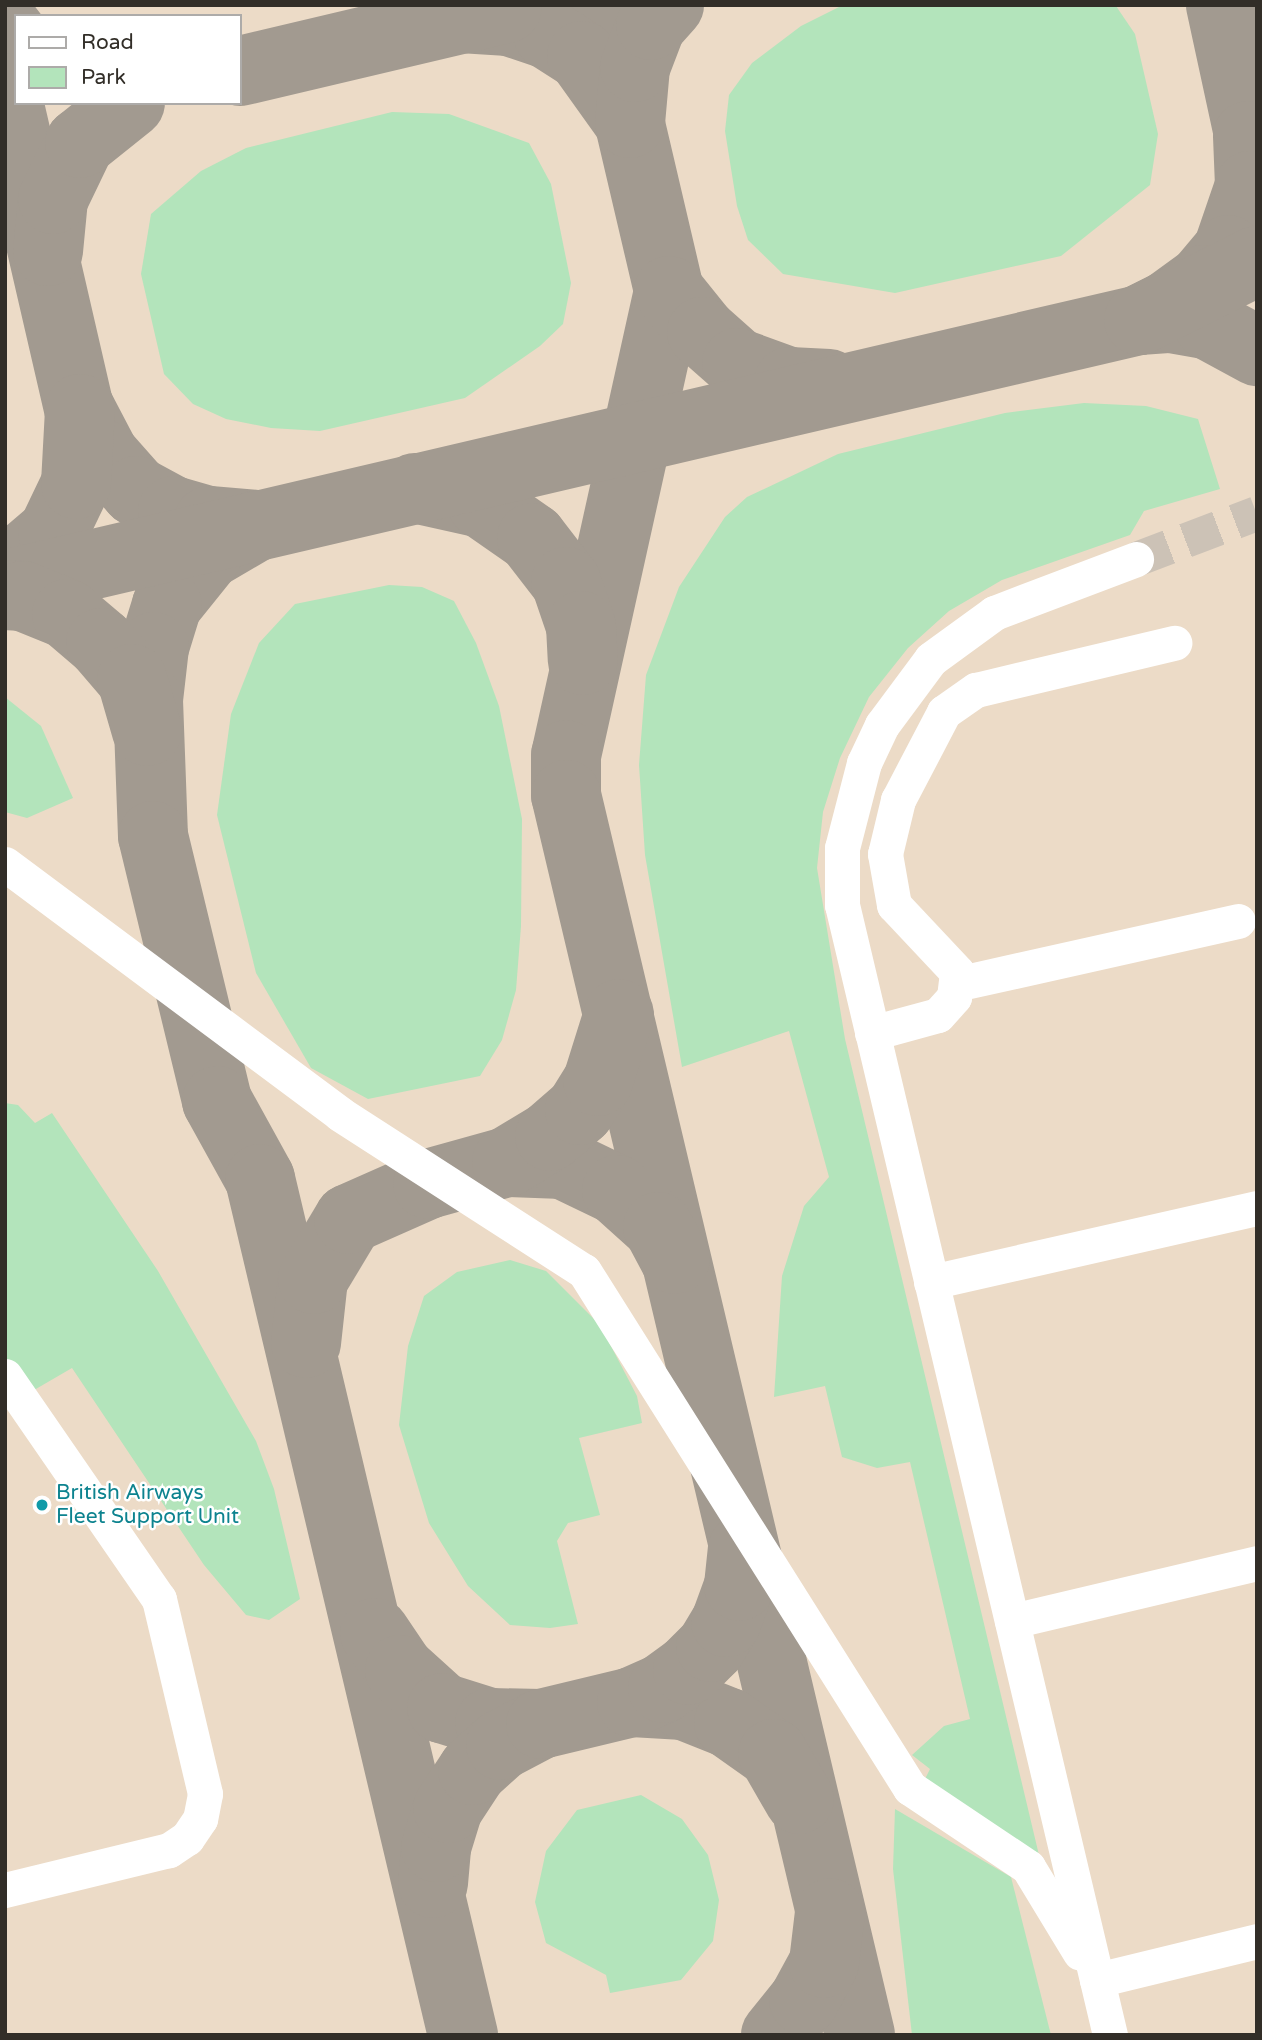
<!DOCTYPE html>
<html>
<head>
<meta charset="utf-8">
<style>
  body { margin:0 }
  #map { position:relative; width:1262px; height:2040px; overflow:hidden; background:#f3e7d9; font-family:"Varela Round",sans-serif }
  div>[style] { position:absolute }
  .built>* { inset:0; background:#ecdbc7 }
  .green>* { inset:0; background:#b3e4bb }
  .taxiway>* { height:70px; margin:-35px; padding:0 35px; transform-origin:35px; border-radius:35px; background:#a29a90 }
  .minor-tunnel>* { height:35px; margin-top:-17.5px; transform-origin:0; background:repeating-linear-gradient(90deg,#ccc2b6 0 35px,transparent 0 53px) }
  .minor>* { height:35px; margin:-17.5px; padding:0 17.5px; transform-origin:17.5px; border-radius:17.5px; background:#fff }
  .dots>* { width:19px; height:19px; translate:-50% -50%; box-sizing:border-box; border:4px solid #fff; border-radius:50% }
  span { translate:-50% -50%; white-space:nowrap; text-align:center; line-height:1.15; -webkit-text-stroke:5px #fff; paint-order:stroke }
  .culture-label { font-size:21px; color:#0d838f }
  .left { translate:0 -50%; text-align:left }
  .frame { position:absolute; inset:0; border:7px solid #322e28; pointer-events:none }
  .legend { position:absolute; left:14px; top:14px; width:228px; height:91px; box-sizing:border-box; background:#fff; border:2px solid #adaba9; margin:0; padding:9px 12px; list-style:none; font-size:21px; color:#322e28 }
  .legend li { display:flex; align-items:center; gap:14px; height:35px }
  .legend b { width:35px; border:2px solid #adaba9 }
</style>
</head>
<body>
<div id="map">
  <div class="built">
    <i style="clip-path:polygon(evenodd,5px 5px,1257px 5px,1257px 2035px,5px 2035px,5px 5px,16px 16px,240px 16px,240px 103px,16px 103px,16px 16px)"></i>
  </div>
  <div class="green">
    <i style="clip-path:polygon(843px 5px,1116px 6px,1135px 34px,1158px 134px,1150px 185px,1061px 256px,895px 293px,783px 274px,748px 240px,737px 206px,725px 131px,729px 95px,752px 63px,801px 26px)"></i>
    <i style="clip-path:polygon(392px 112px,449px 114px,529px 143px,551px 184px,571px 283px,563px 324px,540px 346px,465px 398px,320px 431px,271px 428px,226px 419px,193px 404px,164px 374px,141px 274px,151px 214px,201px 171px,246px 148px)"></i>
    <i style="clip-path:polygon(1084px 403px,1146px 406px,1198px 419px,1220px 489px,1144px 511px,1130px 535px,1002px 580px,949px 611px,908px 648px,869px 697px,840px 758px,823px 812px,817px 868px,845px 1039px,1043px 1872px,918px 1793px,930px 1769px,912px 1755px,944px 1726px,970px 1719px,910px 1462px,877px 1468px,842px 1457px,825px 1386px,774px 1397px,782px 1276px,804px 1206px,829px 1177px,789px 1031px,682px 1067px,645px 855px,639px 765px,646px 675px,679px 587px,725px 517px,747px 497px,838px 454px,1005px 413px)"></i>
    <i style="clip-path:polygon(389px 585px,422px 587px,454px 601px,476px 643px,499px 706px,522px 819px,521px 926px,516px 990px,502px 1040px,480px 1076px,368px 1099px,311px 1068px,256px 973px,217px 815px,231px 714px,259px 643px,295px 604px)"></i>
    <i style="clip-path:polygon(5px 697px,41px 726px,73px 798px,27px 818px,5px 812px)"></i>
    <i style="clip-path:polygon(5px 1103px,18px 1105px,35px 1123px,52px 1113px,158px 1271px,256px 1441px,274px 1489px,300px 1599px,269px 1620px,246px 1615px,204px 1565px,72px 1368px,29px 1393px,5px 1357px)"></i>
    <i style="clip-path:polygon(510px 1260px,546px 1271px,600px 1325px,637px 1396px,642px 1423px,579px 1438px,600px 1515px,568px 1523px,557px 1541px,578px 1624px,550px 1628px,510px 1625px,468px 1586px,429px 1523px,399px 1425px,408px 1346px,424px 1296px,457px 1272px)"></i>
    <i style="clip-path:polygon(641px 1795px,682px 1819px,708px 1855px,719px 1900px,713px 1941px,681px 1980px,610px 1993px,606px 1975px,546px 1943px,535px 1902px,546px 1851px,577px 1810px)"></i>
    <i style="clip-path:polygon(895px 1809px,1011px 1877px,1051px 2035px,912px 2035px,893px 1869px)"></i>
  </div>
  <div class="taxiway">
    <i style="left:602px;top:5px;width:294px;rotate:76.8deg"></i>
    <i style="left:669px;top:291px;width:475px;rotate:102.5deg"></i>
    <i style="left:566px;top:755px;width:40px;rotate:90deg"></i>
    <i style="left:566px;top:795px;width:1274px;rotate:76.66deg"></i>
    <i style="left:1221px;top:5px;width:171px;rotate:77.8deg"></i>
    <i style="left:461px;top:18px;width:48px;rotate:3.6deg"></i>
    <i style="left:509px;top:21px;width:41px;rotate:18.4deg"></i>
    <i style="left:548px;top:34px;width:40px;rotate:32.9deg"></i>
    <i style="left:582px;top:56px;width:82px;rotate:54.4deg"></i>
    <i style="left:630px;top:123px;width:56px;rotate:-84.9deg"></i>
    <i style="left:635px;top:67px;width:45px;rotate:-69.1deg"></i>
    <i style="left:651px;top:25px;width:27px;rotate:-48deg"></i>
    <i style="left:5px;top:25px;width:18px;rotate:52deg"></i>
    <i style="left:240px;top:71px;width:274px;rotate:-13.3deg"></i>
    <i style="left:5px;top:88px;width:379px;rotate:77deg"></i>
    <i style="left:1248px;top:136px;width:50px;rotate:87.7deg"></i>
    <i style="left:1250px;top:186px;width:68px;rotate:109deg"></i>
    <i style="left:1228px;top:250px;width:39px;rotate:130deg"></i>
    <i style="left:1203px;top:280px;width:46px;rotate:143.9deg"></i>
    <i style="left:1166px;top:307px;width:30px;rotate:154deg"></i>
    <i style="left:1139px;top:320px;width:32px;rotate:-4deg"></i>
    <i style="left:1171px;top:318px;width:39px;rotate:10deg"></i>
    <i style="left:1209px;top:325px;width:55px;rotate:28.4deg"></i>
    <i style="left:48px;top:251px;width:52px;rotate:-84.5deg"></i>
    <i style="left:53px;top:199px;width:62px;rotate:-64.3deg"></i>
    <i style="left:80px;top:143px;width:64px;rotate:-38.7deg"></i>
    <i style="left:669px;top:291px;width:53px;rotate:51.2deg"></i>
    <i style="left:702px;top:332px;width:47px;rotate:41.5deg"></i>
    <i style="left:737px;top:363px;width:55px;rotate:20.1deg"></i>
    <i style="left:789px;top:382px;width:40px;rotate:2.9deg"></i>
    <i style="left:80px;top:409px;width:52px;rotate:62.4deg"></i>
    <i style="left:104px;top:455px;width:48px;rotate:48.4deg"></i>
    <i style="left:136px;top:491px;width:42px;rotate:28.4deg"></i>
    <i style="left:173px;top:511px;width:37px;rotate:16deg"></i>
    <i style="left:209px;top:521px;width:49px;rotate:4.7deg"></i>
    <i style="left:258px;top:525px;width:59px;rotate:149.5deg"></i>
    <i style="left:207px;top:555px;width:64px;rotate:128.7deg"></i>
    <i style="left:167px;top:605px;width:44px;rotate:107.2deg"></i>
    <i style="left:154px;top:647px;width:53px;rotate:96.5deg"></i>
    <i style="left:148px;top:700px;width:136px;rotate:87.9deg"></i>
    <i style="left:153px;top:836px;width:273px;rotate:76.4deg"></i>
    <i style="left:217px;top:1101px;width:89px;rotate:61.1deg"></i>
    <i style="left:260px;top:1179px;width:880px;rotate:76.66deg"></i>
    <i style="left:415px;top:488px;width:69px;rotate:12.6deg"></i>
    <i style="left:482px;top:503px;width:61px;rotate:35deg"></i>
    <i style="left:532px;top:538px;width:56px;rotate:52.3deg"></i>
    <i style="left:566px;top:582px;width:46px;rotate:71.2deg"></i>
    <i style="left:581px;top:626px;width:34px;rotate:87deg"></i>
    <i style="left:5px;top:573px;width:63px;rotate:-40.5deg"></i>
    <i style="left:53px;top:532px;width:53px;rotate:-64.4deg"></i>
    <i style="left:76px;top:484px;width:75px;rotate:-86.9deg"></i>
    <i style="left:5px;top:585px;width:1165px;rotate:-13.15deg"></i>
    <i style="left:1139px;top:320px;width:132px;rotate:-26.6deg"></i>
    <i style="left:5px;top:595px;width:18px;rotate:3deg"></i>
    <i style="left:23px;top:596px;width:48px;rotate:22.2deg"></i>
    <i style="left:67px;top:614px;width:45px;rotate:40.5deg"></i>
    <i style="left:101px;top:643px;width:48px;rotate:49.3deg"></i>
    <i style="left:132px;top:679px;width:54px;rotate:73.9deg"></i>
    <i style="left:507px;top:1162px;width:56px;rotate:2deg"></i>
    <i style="left:563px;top:1164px;width:60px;rotate:25.7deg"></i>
    <i style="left:617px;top:1190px;width:55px;rotate:42.1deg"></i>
    <i style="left:658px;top:1227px;width:36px;rotate:62deg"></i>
    <i style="left:306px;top:1343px;width:64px;rotate:-83.8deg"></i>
    <i style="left:313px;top:1279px;width:70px;rotate:-59deg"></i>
    <i style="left:349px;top:1219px;width:86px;rotate:-23.9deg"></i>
    <i style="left:428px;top:1184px;width:82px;rotate:-15.6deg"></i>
    <i style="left:507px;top:1162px;width:50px;rotate:-31.2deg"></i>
    <i style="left:550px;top:1136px;width:40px;rotate:-41deg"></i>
    <i style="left:580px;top:1110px;width:34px;rotate:-58deg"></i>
    <i style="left:598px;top:1081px;width:70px;rotate:-72.6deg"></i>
    <i style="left:375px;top:1633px;width:45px;rotate:56deg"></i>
    <i style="left:400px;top:1670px;width:57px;rotate:42.1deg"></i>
    <i style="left:442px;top:1708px;width:50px;rotate:17.4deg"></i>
    <i style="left:490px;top:1723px;width:51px;rotate:1.1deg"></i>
    <i style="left:632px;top:1702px;width:52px;rotate:3.3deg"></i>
    <i style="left:684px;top:1705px;width:48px;rotate:21.8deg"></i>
    <i style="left:729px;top:1723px;width:54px;rotate:35.2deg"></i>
    <i style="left:773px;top:1754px;width:52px;rotate:60deg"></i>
    <i style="left:433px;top:1883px;width:36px;rotate:-85deg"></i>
    <i style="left:436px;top:1847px;width:41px;rotate:-72.9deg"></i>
    <i style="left:448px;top:1808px;width:45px;rotate:-56.7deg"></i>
    <i style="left:473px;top:1770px;width:38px;rotate:-42deg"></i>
    <i style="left:501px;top:1745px;width:45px;rotate:-27.7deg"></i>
    <i style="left:541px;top:1724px;width:94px;rotate:-13.6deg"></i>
    <i style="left:632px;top:1702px;width:34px;rotate:-24deg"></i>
    <i style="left:663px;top:1688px;width:31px;rotate:-36deg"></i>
    <i style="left:688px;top:1670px;width:33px;rotate:-45deg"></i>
    <i style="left:711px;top:1647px;width:29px;rotate:-59deg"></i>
    <i style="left:726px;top:1622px;width:38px;rotate:-70deg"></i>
    <i style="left:739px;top:1586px;width:37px;rotate:-84deg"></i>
    <i style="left:776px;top:2035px;width:45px;rotate:-51.3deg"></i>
    <i style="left:804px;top:2000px;width:42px;rotate:-61.6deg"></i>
    <i style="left:824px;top:1963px;width:50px;rotate:-83.2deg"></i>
  </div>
  <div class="minor-tunnel">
    <i style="left:1136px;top:559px;width:129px;rotate:-20.8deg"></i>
  </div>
  <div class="minor">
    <i style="left:5px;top:864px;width:418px;rotate:36.7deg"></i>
    <i style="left:340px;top:1114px;width:290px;rotate:32.8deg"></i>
    <i style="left:584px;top:1271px;width:611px;rotate:57.77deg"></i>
    <i style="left:910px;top:1788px;width:142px;rotate:33.8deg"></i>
    <i style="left:1028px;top:1867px;width:100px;rotate:58.8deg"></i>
    <i style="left:956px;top:984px;width:289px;rotate:-12.6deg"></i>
    <i style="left:872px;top:1033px;width:68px;rotate:-15.3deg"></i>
    <i style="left:938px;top:1015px;width:24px;rotate:-48deg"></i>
    <i style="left:954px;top:997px;width:25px;rotate:-83deg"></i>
    <i style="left:957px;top:972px;width:92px;rotate:-133.2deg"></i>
    <i style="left:894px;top:905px;width:52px;rotate:-100deg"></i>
    <i style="left:885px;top:854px;width:56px;rotate:-76.5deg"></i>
    <i style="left:898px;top:800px;width:99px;rotate:-62.4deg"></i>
    <i style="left:944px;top:712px;width:39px;rotate:-35deg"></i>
    <i style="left:976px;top:690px;width:204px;rotate:-13.4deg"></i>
    <i style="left:931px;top:1282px;width:334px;rotate:-12.8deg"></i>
    <i style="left:5px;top:1376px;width:271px;rotate:55.4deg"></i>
    <i style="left:159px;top:1599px;width:200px;rotate:76.7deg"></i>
    <i style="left:205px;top:1794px;width:25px;rotate:101deg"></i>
    <i style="left:200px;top:1819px;width:23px;rotate:124deg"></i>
    <i style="left:187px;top:1838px;width:22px;rotate:146deg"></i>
    <i style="left:169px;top:1850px;width:169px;rotate:166.3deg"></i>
    <i style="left:1012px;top:1621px;width:252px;rotate:-13.3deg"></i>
    <i style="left:1097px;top:1980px;width:165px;rotate:-13.7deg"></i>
    <i style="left:1110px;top:2035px;width:1161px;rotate:-103.34deg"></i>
    <i style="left:842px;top:905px;width:57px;rotate:-90deg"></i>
    <i style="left:842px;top:848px;width:88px;rotate:-75.5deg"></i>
    <i style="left:864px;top:763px;width:42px;rotate:-64.7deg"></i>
    <i style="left:882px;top:725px;width:82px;rotate:-53.4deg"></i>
    <i style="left:931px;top:659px;width:78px;rotate:-36.1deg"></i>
    <i style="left:994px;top:613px;width:152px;rotate:-20.8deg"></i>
  </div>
  <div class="dots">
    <i style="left:42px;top:1505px;background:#0f9aa8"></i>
  </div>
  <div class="culture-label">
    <span class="left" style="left:56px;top:1505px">British Airways<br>Fleet Support Unit</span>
  </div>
  <div class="frame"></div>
  <ul class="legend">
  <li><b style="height:9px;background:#fff"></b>Road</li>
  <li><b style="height:19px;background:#b3e4bb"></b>Park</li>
  </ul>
</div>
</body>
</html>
